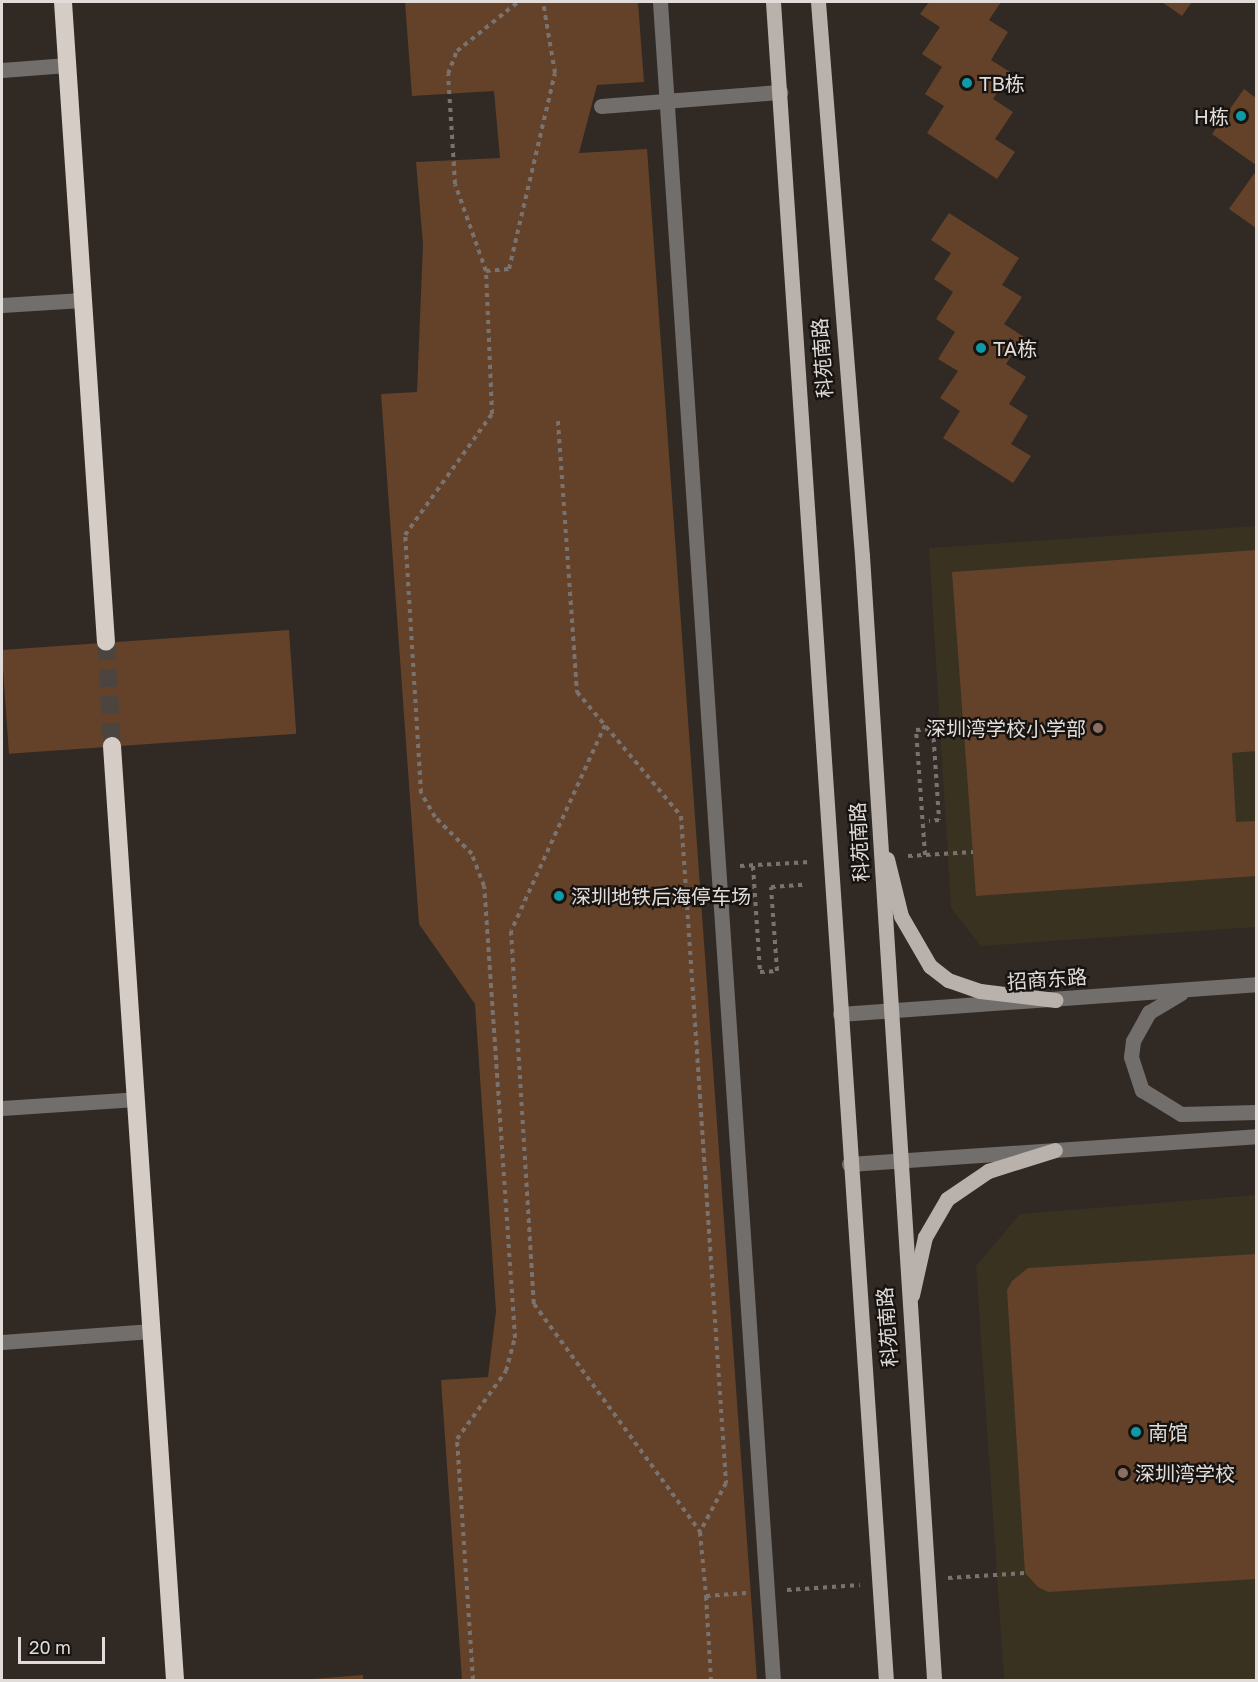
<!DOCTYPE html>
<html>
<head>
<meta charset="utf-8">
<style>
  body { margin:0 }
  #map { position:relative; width:1258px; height:1682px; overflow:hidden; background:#312924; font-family:"Golos Text","Noto Sans SC",sans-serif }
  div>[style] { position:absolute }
  .education>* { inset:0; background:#393221 }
  .building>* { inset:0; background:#634229; transform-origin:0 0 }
  .highway-tunnel>* { height:18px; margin-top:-9px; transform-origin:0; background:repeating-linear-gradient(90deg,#4b443f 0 18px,transparent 0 27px) }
  .path>* { height:4px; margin-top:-2px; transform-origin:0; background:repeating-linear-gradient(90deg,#79726e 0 4.5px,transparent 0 9px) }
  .minor>* { height:15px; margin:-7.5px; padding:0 7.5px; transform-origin:7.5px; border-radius:7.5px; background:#726e6b }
  .major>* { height:15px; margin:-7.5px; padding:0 7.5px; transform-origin:7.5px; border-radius:7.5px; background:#b9b1ab }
  .highway>* { height:18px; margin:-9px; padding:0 9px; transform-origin:9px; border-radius:9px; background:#d5ccc5 }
  .dots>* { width:16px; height:16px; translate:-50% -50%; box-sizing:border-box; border:3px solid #161310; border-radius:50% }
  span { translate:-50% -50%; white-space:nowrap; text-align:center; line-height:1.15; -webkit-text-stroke:4.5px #161310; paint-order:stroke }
  .poi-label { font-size:20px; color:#e1dcd9 }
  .left { translate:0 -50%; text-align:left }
  .right { translate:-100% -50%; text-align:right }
  .street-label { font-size:20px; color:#e1dcd9 }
  .frame { position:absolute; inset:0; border:3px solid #e1dcd9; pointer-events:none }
  .scale { position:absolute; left:18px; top:1637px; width:87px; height:27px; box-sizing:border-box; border:3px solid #e1dcd9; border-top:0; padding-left:8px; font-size:18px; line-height:21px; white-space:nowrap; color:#e1dcd9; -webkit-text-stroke:4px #161310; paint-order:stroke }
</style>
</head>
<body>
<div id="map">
  <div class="education">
    <i style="clip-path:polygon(1256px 526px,1256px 927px,981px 946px,951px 908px,929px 548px)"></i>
    <i style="clip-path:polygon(1256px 1195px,1256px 1680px,1004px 1680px,976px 1266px,1020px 1214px)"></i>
  </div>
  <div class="building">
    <i style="clip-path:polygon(405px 2px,638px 2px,644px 82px,597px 85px,579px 153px,647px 149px,757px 1680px,462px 1680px,441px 1380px,488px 1377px,496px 1311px,475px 1004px,419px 924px,381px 394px,417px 392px,423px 244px,416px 162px,500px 158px,494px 91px,412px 96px)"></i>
    <i style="clip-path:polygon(929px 2px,1001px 2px,989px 20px,1008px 32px,991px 60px,1010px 72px,993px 99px,1013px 112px,995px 139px,1015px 152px,997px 179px,927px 133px,944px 106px,925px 94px,942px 67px,922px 54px,940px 27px,920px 14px)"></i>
    <i style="clip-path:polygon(1162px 2px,1192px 2px,1182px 16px)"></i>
    <i style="clip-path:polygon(1244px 89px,1256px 98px,1256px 165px,1212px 134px)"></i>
    <i style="clip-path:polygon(1256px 171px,1256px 228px,1229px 209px)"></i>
    <i style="clip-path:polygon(949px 213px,1019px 258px,1002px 285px,1022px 297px,1004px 324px,1024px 337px,1006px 364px,1026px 377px,1009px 404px,1028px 416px,1011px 444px,1031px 456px,1013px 483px,943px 438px,960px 411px,940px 398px,958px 371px,938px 359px,955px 332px,936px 319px,953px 292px,934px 279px,951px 253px,931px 240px)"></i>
    <i style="clip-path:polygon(1256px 550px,1256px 751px,1232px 753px,1236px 822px,1256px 821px,1256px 876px,976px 896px,952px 572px)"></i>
    <i style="left:289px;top:630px;width:104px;height:288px;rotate:86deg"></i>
    <i style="clip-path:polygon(1256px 1254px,1256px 1579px,1048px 1592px,1038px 1587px,1025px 1573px,1007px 1290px,1012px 1281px,1028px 1268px)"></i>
    <i style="clip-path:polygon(363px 1675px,363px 1680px,312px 1680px,312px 1679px)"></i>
  </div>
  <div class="highway-tunnel">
    <i style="left:106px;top:642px;width:104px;rotate:86.7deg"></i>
  </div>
  <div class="path">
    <i style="left:486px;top:271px;width:92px;rotate:-109.6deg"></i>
    <i style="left:455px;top:184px;width:110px;rotate:-93.6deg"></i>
    <i style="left:448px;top:74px;width:25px;rotate:-69deg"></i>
    <i style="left:457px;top:51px;width:78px;rotate:-38.8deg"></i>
    <i style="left:558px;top:421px;width:272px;rotate:86deg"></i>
    <i style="left:577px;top:692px;width:162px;rotate:50deg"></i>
    <i style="left:681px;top:816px;width:669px;rotate:86.14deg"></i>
    <i style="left:726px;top:1483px;width:55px;rotate:118deg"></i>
    <i style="left:700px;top:1532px;width:64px;rotate:84.6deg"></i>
    <i style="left:706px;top:1596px;width:40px;rotate:-4.3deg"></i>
    <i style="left:605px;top:725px;width:226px;rotate:114.5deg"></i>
    <i style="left:511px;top:931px;width:374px;rotate:86.5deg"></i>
    <i style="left:534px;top:1304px;width:282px;rotate:53.9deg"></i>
    <i style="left:925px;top:855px;width:125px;rotate:-94.1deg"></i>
    <i style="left:916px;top:730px;width:17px;rotate:-3deg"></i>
    <i style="left:933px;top:729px;width:91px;rotate:86.2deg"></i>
    <i style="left:939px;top:820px;width:10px;rotate:174deg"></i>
    <i style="left:908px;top:856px;width:65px;rotate:-3.5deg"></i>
    <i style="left:740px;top:866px;width:70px;rotate:-3.3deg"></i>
    <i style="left:753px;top:866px;width:106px;rotate:86.2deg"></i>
    <i style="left:760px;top:972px;width:17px;rotate:-3deg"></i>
    <i style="left:777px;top:971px;width:84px;rotate:-94.1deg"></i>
    <i style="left:771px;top:887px;width:32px;rotate:-4deg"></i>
    <i style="left:948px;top:1578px;width:77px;rotate:-3.7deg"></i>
    <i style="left:787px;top:1590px;width:73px;rotate:-3.9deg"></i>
    <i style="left:706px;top:1596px;width:84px;rotate:86.6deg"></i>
    <i style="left:473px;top:1680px;width:242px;rotate:-93.8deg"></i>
    <i style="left:457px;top:1439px;width:84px;rotate:-54.2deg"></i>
    <i style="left:506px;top:1371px;width:34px;rotate:-75deg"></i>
    <i style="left:515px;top:1338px;width:453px;rotate:-93.9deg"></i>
    <i style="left:484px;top:886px;width:34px;rotate:-111deg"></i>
    <i style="left:472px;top:854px;width:52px;rotate:-135deg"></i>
    <i style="left:435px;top:817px;width:28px;rotate:-120deg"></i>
    <i style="left:421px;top:793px;width:258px;rotate:-93.5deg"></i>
    <i style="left:405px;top:535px;width:149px;rotate:-54.3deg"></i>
    <i style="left:492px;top:414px;width:143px;rotate:-92.4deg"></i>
    <i style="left:486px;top:271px;width:23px;rotate:-5deg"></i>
    <i style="left:509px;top:269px;width:201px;rotate:-76.8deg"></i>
    <i style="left:555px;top:73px;width:72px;rotate:-99.6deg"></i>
  </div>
  <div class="minor">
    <i style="left:660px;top:2px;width:1682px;rotate:86.15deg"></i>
    <i style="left:2px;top:70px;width:65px;rotate:-4.4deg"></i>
    <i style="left:601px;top:106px;width:180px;rotate:-4.5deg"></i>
    <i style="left:2px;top:305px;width:80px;rotate:-3.6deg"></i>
    <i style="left:1181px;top:993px;width:37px;rotate:149deg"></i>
    <i style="left:1149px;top:1012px;width:33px;rotate:119deg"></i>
    <i style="left:1133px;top:1041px;width:16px;rotate:97deg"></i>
    <i style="left:1131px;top:1057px;width:35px;rotate:72deg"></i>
    <i style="left:1142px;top:1090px;width:46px;rotate:31.6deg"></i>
    <i style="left:1181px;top:1114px;width:75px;rotate:-1.5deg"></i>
    <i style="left:840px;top:1014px;width:417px;rotate:-4.1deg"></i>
    <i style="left:2px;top:1108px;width:134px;rotate:-3.8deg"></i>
    <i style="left:849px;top:1164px;width:408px;rotate:-3.9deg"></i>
    <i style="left:2px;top:1342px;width:150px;rotate:-4.2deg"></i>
  </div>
  <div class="major">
    <i style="left:773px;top:2px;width:1682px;rotate:86.15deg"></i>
    <i style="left:818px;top:2px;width:556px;rotate:85.46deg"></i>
    <i style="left:862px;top:556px;width:1126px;rotate:86.33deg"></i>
    <i style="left:887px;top:859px;width:59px;rotate:76.2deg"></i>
    <i style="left:901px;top:916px;width:58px;rotate:59.9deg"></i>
    <i style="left:930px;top:966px;width:23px;rotate:38deg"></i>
    <i style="left:948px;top:980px;width:34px;rotate:19deg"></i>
    <i style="left:980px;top:991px;width:76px;rotate:6.8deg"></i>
    <i style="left:912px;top:1295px;width:59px;rotate:-77.4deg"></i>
    <i style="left:925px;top:1237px;width:44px;rotate:-59.9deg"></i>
    <i style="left:947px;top:1199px;width:50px;rotate:-34.3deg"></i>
    <i style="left:988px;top:1171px;width:70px;rotate:-17.4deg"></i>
  </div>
  <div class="highway">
    <i style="left:63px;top:2px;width:641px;rotate:86.16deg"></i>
    <i style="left:112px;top:746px;width:936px;rotate:86.14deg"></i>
  </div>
  <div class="dots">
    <i style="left:967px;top:83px;background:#0f9aa8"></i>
    <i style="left:1241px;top:116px;background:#0f9aa8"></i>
    <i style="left:981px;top:348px;background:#0f9aa8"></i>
    <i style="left:1098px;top:728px;background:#8d6e63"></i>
    <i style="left:559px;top:896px;background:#0f9aa8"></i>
    <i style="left:1136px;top:1432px;background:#0f9aa8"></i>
    <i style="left:1123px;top:1473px;background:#8d6e63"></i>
  </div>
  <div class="poi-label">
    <span class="left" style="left:979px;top:83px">TB栋</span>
    <span class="right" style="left:1229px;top:116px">H栋</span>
    <span class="left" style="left:993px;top:348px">TA栋</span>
    <span class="right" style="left:1086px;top:728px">深圳湾学校小学部</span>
    <span class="left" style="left:571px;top:896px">深圳地铁后海停车场</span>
    <span class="left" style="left:1148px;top:1432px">南馆</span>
    <span class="left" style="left:1135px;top:1473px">深圳湾学校</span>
  </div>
  <div class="street-label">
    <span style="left:822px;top:358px;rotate:-94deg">科苑南路</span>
    <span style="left:859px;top:842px;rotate:-93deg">科苑南路</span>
    <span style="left:1047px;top:979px;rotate:-4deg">招商东路</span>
    <span style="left:887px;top:1327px;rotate:-94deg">科苑南路</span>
  </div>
  <div class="frame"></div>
  <div class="scale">20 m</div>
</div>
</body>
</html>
